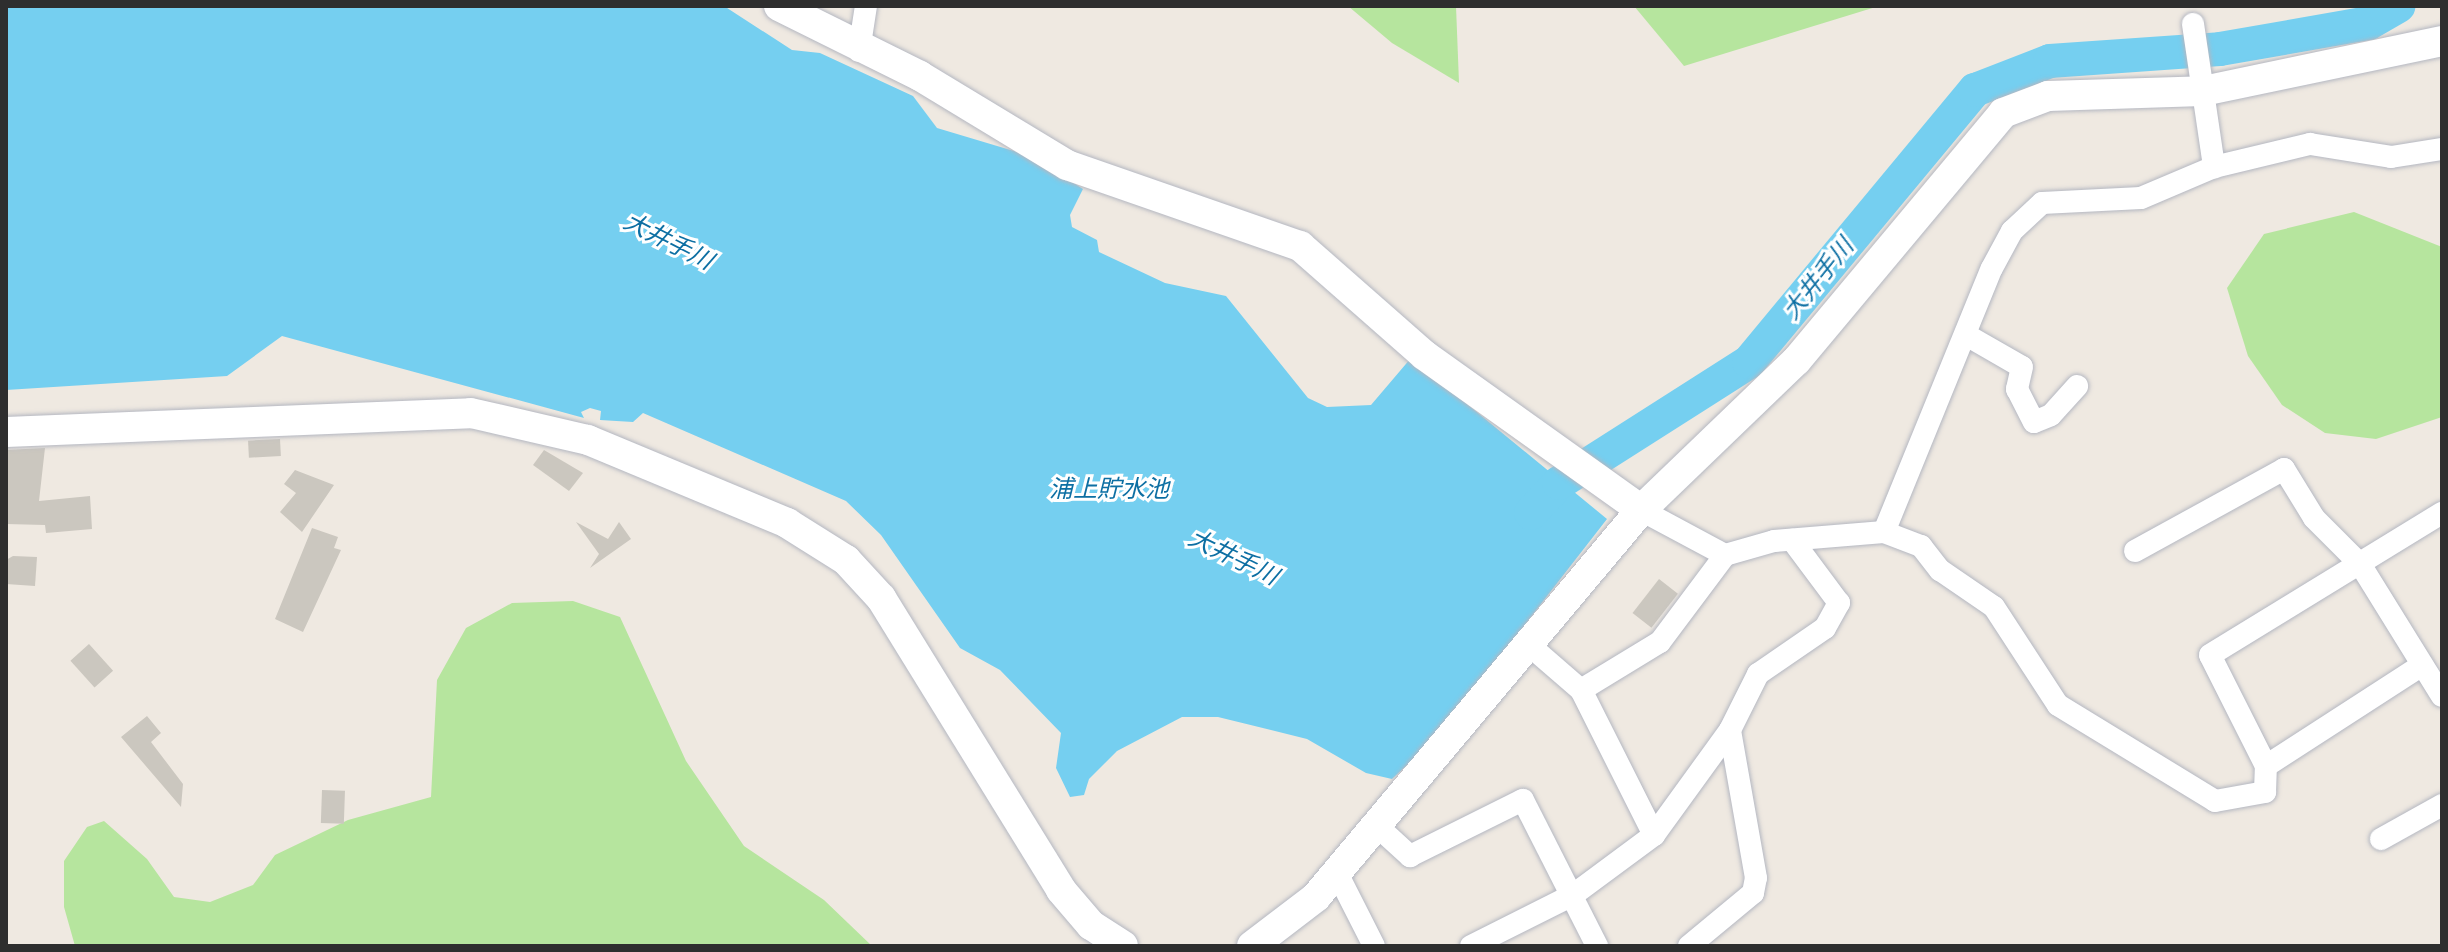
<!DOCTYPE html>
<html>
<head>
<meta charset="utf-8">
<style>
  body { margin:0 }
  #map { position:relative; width:2448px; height:952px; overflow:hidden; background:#efe9e1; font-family:Lato,"Noto Sans JP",sans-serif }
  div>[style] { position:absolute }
  .green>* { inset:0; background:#b6e59e }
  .water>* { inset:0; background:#75cff0 }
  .river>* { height:34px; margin:-17px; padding:0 17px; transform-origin:17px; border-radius:17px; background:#75cff0 }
  .building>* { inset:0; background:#cbc7bf; transform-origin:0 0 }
  .roads { filter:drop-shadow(0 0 2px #b4b7c1) drop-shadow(0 0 2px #b4b7c1) }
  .street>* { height:22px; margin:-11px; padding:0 11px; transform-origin:11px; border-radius:11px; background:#fff }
  .secondary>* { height:30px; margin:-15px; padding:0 15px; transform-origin:15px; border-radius:15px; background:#fff }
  span { translate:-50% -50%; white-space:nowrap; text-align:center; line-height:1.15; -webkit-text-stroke:6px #fff; paint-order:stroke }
  .water-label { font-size:24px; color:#0d6fa3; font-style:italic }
  .frame { position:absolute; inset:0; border:8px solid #2e2e2e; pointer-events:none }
</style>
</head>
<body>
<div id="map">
  <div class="green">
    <i style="clip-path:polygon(1348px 6px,1456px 6px,1459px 83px,1392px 43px)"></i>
    <i style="clip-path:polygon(1634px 6px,1879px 6px,1684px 66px)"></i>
    <i style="clip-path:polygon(2354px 212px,2442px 247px,2442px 417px,2376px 439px,2325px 433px,2282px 405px,2248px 356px,2227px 288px,2264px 234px)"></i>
    <i style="clip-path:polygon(573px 601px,620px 617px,686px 761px,744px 846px,824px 900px,872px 946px,75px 946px,64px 907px,64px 861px,87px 827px,104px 821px,147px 859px,174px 897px,210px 902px,253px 885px,275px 855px,348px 820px,431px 797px,437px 680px,466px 628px,512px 603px)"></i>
  </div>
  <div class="water">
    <i style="clip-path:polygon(6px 6px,724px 6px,792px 50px,820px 53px,913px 96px,937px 128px,1031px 156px,1083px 189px,1070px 215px,1072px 227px,1097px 240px,1099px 252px,1165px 283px,1226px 296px,1308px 398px,1327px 407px,1371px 405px,1411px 358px,1607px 519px,1440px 734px,1392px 779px,1366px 773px,1307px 739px,1218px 717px,1182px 717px,1117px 751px,1089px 779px,1084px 795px,1070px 797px,1056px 768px,1061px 733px,1000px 670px,960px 648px,881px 535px,846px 501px,643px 413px,633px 422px,600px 420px,601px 411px,590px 408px,581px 412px,584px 418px,282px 336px,227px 376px,6px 390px)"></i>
  </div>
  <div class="river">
    <i style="left:1531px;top:513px;width:41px;rotate:-47deg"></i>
    <i style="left:1559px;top:483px;width:225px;rotate:-32.5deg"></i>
    <i style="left:1749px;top:362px;width:354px;rotate:-50.3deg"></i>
    <i style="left:1975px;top:90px;width:80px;rotate:-21.1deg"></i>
    <i style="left:2050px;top:61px;width:170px;rotate:-4deg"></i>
    <i style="left:2220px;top:49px;width:151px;rotate:-9.9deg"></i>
    <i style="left:2369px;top:23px;width:34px;rotate:-30deg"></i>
  </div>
  <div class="building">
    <i style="left:280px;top:439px;width:17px;height:32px;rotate:87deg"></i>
    <i style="clip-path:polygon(45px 448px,39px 501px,90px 496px,92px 529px,46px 533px,45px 525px,6px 524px,6px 450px)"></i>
    <i style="clip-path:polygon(544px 450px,583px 473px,569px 491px,533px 465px)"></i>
    <i style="clip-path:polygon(295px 470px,334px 485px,302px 532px,280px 512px,296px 493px,284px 484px)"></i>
    <i style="clip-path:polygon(576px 522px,608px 539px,619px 522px,631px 539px,590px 568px,599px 554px)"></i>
    <i style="clip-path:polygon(312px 528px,338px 537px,334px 548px,341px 550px,303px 632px,275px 619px)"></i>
    <i style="clip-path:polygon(13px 556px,37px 557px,35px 586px,6px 584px,6px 560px)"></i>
    <i style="left:1659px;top:579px;width:24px;height:43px;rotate:38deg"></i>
    <i style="left:89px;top:644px;width:36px;height:25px;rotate:48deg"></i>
    <i style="clip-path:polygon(147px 716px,161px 733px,151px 742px,183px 784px,181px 807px,121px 737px)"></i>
    <i style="left:322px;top:790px;width:23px;height:33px;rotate:2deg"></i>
  </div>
  <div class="roads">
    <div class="street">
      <i style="left:2193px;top:24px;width:145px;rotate:81.6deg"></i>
      <i style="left:859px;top:51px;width:46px;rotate:-81.2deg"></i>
      <i style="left:1968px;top:336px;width:62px;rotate:29.9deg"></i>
      <i style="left:2022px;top:367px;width:23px;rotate:103deg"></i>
      <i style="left:2017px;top:389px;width:37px;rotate:63deg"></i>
      <i style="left:2034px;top:422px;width:18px;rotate:-22deg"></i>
      <i style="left:2051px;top:415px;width:39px;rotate:-48deg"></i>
      <i style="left:1641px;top:510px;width:95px;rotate:28.2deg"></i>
      <i style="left:1725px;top:555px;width:51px;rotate:-15.9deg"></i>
      <i style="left:1774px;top:541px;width:110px;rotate:-4.7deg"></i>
      <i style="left:1884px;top:532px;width:40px;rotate:21deg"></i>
      <i style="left:1921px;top:546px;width:31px;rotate:52deg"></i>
      <i style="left:1940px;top:570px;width:65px;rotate:34.4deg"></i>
      <i style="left:1994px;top:607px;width:117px;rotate:56.9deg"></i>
      <i style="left:2058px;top:705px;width:184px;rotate:31.4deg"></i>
      <i style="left:2215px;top:801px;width:51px;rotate:-10.2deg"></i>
      <i style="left:2265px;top:792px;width:26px;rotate:-88deg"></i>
      <i style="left:2266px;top:766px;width:186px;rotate:-32.9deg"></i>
      <i style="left:1884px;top:532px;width:285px;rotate:-67.8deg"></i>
      <i style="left:1992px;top:268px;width:42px;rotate:-61.6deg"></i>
      <i style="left:2012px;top:231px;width:41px;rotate:-43deg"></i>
      <i style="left:2042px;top:203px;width:99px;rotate:-2.9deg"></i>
      <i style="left:2141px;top:198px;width:79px;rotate:-23deg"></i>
      <i style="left:2214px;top:167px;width:99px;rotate:-13.5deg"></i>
      <i style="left:2310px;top:144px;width:82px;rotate:9.1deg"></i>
      <i style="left:2391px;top:157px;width:52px;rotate:-8.9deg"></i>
      <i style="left:2135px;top:551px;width:170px;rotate:-28.8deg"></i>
      <i style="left:2284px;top:469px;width:57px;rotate:58.5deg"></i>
      <i style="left:2314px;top:518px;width:65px;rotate:45deg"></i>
      <i style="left:2360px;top:564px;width:155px;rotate:58.2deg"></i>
      <i style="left:1581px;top:690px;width:92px;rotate:-31.3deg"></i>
      <i style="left:1660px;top:642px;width:109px;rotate:-53.2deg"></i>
      <i style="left:2266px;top:766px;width:124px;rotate:-116.8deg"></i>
      <i style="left:2210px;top:655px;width:272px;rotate:-31.5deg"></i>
      <i style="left:1377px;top:826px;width:45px;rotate:42.3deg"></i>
      <i style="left:1410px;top:856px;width:126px;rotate:-26.4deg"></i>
      <i style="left:1523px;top:800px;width:164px;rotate:63.1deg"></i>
      <i style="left:1654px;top:835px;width:130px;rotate:-54.1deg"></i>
      <i style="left:1730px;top:730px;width:63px;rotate:-63.4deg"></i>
      <i style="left:1758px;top:674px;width:81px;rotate:-34.5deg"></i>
      <i style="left:1825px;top:628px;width:29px;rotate:-61deg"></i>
      <i style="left:1839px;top:603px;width:79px;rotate:-126.7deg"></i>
      <i style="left:2381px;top:839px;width:70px;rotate:-29.1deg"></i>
      <i style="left:1337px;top:873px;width:82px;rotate:63.1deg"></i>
      <i style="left:1471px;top:946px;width:114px;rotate:-26.6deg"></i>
      <i style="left:1573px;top:895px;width:101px;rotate:-36.5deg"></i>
      <i style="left:1654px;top:835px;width:162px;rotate:-116.7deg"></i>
      <i style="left:1581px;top:690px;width:69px;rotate:-139.1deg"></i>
      <i style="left:1689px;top:946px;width:83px;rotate:-39.6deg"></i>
      <i style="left:1753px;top:893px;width:15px;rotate:-79deg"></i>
      <i style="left:1756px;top:878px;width:150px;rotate:-100deg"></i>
    </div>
    <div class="secondary">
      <i style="left:779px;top:6px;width:157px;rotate:26.4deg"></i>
      <i style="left:920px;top:76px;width:172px;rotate:31.2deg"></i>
      <i style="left:1067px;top:165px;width:247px;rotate:19.2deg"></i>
      <i style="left:1300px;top:246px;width:165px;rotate:41.3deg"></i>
      <i style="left:1424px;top:355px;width:267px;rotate:35.5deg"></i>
      <i style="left:6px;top:432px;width:465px;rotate:-2.3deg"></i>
      <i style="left:471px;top:413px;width:120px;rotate:13deg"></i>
      <i style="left:588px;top:440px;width:216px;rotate:22.6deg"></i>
      <i style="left:787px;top:523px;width:70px;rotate:32.1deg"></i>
      <i style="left:846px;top:560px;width:52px;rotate:47.4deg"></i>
      <i style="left:881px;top:598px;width:343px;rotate:58.3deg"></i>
      <i style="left:1061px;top:890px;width:46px;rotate:49.4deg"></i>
      <i style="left:1091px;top:925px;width:38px;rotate:33deg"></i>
      <i style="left:1252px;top:946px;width:81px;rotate:-37.4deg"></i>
      <i style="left:1316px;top:897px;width:505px;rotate:-49.98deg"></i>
      <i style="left:1641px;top:510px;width:215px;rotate:-43.9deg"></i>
      <i style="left:1796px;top:361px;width:323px;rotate:-50.1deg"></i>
      <i style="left:2003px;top:113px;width:48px;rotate:-20.7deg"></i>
      <i style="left:2048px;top:96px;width:155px;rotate:-1.8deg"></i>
      <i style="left:2203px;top:91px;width:244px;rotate:-11.8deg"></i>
    </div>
  </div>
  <div class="water-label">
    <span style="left:669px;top:240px;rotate:27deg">大井手川</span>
    <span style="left:1817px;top:278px;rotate:-51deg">大井手川</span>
    <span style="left:1109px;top:488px">浦上貯水池</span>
    <span style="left:1234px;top:556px;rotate:26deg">大井手川</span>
  </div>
  <div class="frame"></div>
</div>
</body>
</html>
